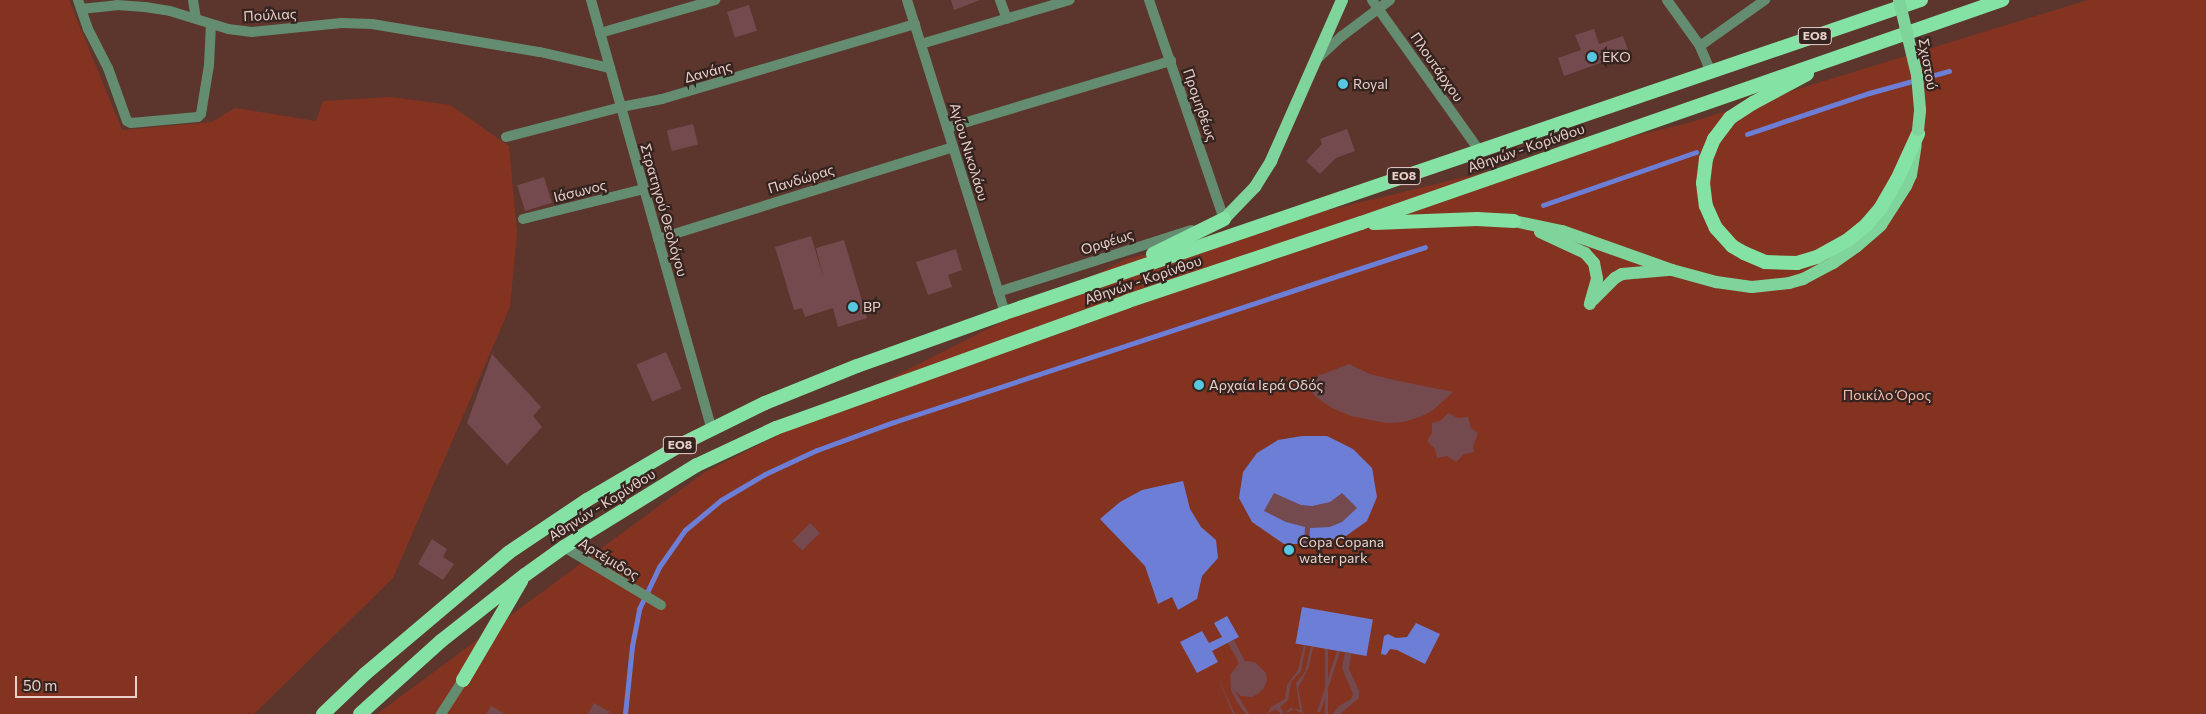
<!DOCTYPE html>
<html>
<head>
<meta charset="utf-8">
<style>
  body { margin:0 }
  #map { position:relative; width:2206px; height:714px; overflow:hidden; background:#5c362d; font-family:Commissioner,sans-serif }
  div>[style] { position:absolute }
  .green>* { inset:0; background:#853321 }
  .water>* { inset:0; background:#6d7ed7; transform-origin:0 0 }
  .stream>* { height:5px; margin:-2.5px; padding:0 2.5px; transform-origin:2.5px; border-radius:2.5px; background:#6d7ed7 }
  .building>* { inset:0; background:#744a4e; transform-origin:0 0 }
  .minor>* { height:10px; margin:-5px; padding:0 5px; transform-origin:5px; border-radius:5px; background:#648c70 }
  .tertiary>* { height:10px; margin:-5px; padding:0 5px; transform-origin:5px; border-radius:5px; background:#648c70 }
  .primary>* { height:12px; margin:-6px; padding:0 6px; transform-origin:6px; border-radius:6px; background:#7fd49b }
  .trunk>* { height:14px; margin:-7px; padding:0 7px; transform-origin:7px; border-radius:7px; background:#84e2a4 }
  .primary-bridge>* { height:12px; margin:-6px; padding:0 6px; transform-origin:6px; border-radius:6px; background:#7fd49b }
  .dots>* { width:14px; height:14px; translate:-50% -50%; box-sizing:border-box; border:2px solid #35231f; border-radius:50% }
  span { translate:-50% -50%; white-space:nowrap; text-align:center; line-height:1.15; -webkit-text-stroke:4.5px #35231f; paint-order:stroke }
  .shield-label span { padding:1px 4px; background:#35231f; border:1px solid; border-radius:4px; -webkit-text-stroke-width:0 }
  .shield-label { font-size:12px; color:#e9d0ca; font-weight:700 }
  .street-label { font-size:14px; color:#e9d0ca }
  .poi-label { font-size:14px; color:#e9d0ca }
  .left { translate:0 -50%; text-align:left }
  .park-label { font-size:14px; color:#f5beb1 }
  .scale { position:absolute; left:15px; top:676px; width:122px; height:22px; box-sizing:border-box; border:2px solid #e9d0ca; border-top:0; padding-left:6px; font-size:15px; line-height:18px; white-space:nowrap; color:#e9d0ca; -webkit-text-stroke:4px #35231f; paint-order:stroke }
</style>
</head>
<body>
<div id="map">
  <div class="green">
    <i style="clip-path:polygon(0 0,69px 0,122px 130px,212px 122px,235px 108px,316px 121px,323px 101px,391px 97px,450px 105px,509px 146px,517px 233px,510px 307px,393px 578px,254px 714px,0 714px)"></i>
    <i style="clip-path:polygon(2088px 0,2206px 0,2206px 714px,377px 714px,705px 472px,1126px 259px,1688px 123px)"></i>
  </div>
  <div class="water">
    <i style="clip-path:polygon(1302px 436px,1327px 436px,1353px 449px,1372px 468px,1377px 497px,1367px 521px,1346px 536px,1316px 544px,1284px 544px,1252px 522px,1239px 498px,1243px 472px,1257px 453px,1278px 440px)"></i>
    <i style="clip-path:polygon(1183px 481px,1190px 509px,1201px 527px,1216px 540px,1218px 558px,1202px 576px,1197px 599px,1178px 610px,1172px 597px,1158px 604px,1145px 566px,1100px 519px,1120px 502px,1142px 490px)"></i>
    <i style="left:1302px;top:607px;width:72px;height:37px;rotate:10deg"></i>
    <i style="clip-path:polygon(1227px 616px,1239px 637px,1212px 651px,1218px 662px,1197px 673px,1180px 642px,1202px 631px,1209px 643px,1222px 637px,1214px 623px)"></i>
    <i style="clip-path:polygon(1416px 623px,1440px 634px,1425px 664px,1397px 650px,1390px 649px,1386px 655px,1381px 654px,1384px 636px,1388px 634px,1396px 638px,1407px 637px)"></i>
  </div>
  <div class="stream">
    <i style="left:1747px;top:134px;width:129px;rotate:-18.6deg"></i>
    <i style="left:1869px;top:93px;width:83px;rotate:-15.4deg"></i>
    <i style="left:1543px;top:205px;width:162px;rotate:-19.1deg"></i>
    <i style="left:625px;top:714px;width:68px;rotate:-84.1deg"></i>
    <i style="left:632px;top:646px;width:38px;rotate:-79deg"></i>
    <i style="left:639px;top:609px;width:47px;rotate:-64.5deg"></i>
    <i style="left:659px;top:567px;width:45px;rotate:-54.9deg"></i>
    <i style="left:685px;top:530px;width:47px;rotate:-39.8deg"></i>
    <i style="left:721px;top:500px;width:51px;rotate:-30.6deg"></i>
    <i style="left:765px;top:474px;width:57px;rotate:-24.8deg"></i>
    <i style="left:817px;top:450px;width:82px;rotate:-20deg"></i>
    <i style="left:894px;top:422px;width:559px;rotate:-18.24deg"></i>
  </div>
  <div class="building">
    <i style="clip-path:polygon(951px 0,980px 0,954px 10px)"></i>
    <i style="left:749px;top:5px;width:27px;height:23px;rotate:73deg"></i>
    <i style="clip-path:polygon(1594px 29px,1599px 44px,1623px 36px,1629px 53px,1564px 76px,1558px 58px,1581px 50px,1575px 35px)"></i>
    <i style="left:693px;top:124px;width:21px;height:27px;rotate:76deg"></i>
    <i style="clip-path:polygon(1347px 129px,1355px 151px,1336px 158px,1320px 174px,1306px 161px,1322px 144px,1320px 139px)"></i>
    <i style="left:544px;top:177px;width:27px;height:28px;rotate:73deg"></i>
    <i style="clip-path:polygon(811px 236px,824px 279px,816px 248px,844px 240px,867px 318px,838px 327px,833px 308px,805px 317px,802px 308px,794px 310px,775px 247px)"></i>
    <i style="clip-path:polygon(956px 249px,962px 270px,948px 275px,952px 287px,928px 295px,916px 262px)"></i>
    <i style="left:666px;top:352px;width:40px;height:32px;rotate:67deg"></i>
    <i style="clip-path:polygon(492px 354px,541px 407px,533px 416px,542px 427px,507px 465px,467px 423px)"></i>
    <i style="clip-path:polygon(1349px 364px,1370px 374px,1394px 380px,1453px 392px,1432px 411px,1422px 416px,1404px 422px,1386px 423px,1351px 416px,1332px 408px,1316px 397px,1302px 382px)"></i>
    <i style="clip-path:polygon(1448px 413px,1458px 418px,1468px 417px,1471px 428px,1478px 433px,1473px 446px,1474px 452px,1464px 454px,1456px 462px,1447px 456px,1437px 458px,1435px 449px,1427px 441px,1432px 433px,1432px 423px,1440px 421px)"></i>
    <i style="clip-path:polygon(1274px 493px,1301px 505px,1312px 506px,1330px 502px,1342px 493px,1357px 508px,1342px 522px,1330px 527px,1310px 528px,1309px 546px,1304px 546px,1305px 527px,1286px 522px,1264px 511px)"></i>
    <i style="left:810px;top:523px;width:14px;height:25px;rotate:45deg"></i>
    <i style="clip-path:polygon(432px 539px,447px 549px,443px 557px,454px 564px,443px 580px,418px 564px)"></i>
    <i style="clip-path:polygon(1234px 640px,1245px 661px,1255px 662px,1266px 673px,1267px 680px,1264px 688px,1258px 694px,1252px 697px,1241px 696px,1235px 691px,1249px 714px,1246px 714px,1238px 704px,1231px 690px,1230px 675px,1239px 663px,1228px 643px)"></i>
    <i style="clip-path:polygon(1304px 645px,1306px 645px,1301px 671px,1291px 682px,1288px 700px,1280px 707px,1284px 714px,1281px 714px,1276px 709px,1267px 714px,1271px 707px,1285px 699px,1287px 685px,1298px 670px)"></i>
    <i style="clip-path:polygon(1311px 646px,1313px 647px,1309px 667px,1298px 688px,1303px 714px,1294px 709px,1285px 714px,1290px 708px,1300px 710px,1296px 683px,1305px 672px)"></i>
    <i style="left:1325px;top:649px;width:3px;height:66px"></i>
    <i style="left:1337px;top:651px;width:3px;height:64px;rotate:18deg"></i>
    <i style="clip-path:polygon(1345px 652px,1351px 653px,1349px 669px,1359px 691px,1359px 698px,1340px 714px,1333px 714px,1339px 706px,1351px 699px,1353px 694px,1342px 668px)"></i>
    <i style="clip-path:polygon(1218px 678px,1235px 714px,1233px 714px)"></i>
    <i style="clip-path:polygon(594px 703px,610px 712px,608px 714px,588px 714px)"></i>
    <i style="clip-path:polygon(491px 706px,505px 714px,486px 714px)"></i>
  </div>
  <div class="minor">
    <i style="left:78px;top:0;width:31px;rotate:71deg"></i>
    <i style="left:88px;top:29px;width:44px;rotate:62.9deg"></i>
    <i style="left:108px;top:68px;width:56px;rotate:70.3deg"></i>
    <i style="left:127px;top:121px;width:4px;rotate:27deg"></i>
    <i style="left:131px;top:123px;width:67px;rotate:-5.1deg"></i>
    <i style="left:198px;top:117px;width:4px;rotate:-45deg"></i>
    <i style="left:201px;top:114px;width:50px;rotate:-80.7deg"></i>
    <i style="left:209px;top:65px;width:41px;rotate:-87.2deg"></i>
    <i style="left:193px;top:0;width:18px;rotate:81deg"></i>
    <i style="left:591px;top:0;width:445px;rotate:74.3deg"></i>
    <i style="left:907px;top:0;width:328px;rotate:72.6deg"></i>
    <i style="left:1000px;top:0;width:20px;rotate:70deg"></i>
    <i style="left:1149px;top:0;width:231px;rotate:71.1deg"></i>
    <i style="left:1224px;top:219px;width:5px;rotate:169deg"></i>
    <i style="left:1372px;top:0;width:184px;rotate:54.5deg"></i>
    <i style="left:1667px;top:0;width:57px;rotate:54.3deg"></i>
    <i style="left:81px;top:9px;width:36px;rotate:-6deg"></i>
    <i style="left:117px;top:5px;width:28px;rotate:4deg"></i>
    <i style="left:145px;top:7px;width:25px;rotate:9deg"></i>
    <i style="left:170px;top:11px;width:61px;rotate:17.2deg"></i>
    <i style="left:228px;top:29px;width:24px;rotate:7deg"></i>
    <i style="left:252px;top:32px;width:90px;rotate:-5.7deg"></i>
    <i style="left:342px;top:23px;width:30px;rotate:2deg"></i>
    <i style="left:372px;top:24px;width:170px;rotate:9.5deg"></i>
    <i style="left:540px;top:52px;width:72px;rotate:12.9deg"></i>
    <i style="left:600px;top:33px;width:120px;rotate:-16deg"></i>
    <i style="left:921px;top:44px;width:155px;rotate:-16.5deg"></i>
    <i style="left:1317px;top:59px;width:34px;rotate:-43deg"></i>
    <i style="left:1342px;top:36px;width:60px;rotate:-36.9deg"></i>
    <i style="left:947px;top:128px;width:234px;rotate:-16.7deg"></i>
    <i style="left:506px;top:137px;width:119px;rotate:-14.6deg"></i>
    <i style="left:621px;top:107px;width:42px;rotate:-11deg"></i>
    <i style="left:662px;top:99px;width:264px;rotate:-16.5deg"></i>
    <i style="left:523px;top:219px;width:125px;rotate:-13.9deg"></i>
    <i style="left:658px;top:239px;width:309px;rotate:-17.3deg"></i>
    <i style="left:998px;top:292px;width:203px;rotate:-17.8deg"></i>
    <i style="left:564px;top:547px;width:113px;rotate:30.9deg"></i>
    <i style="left:441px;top:714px;width:40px;rotate:-57.1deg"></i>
  </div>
  <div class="tertiary">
    <i style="left:1710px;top:70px;width:26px;rotate:-113deg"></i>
    <i style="left:1700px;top:46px;width:80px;rotate:-35.3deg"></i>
  </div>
  <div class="primary">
    <i style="left:1224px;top:219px;width:45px;rotate:-45.9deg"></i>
    <i style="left:1255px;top:187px;width:31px;rotate:-58deg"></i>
    <i style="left:1271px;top:161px;width:176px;rotate:-66.2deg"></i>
    <i style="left:1514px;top:221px;width:49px;rotate:11.8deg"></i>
    <i style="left:1562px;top:231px;width:117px;rotate:19.5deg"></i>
    <i style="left:1672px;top:270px;width:46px;rotate:15.3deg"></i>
    <i style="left:1716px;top:282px;width:36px;rotate:8deg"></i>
    <i style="left:1752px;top:287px;width:37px;rotate:-6deg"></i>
    <i style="left:1789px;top:283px;width:15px;rotate:-16deg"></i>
    <i style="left:1803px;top:279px;width:34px;rotate:-28deg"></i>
    <i style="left:1833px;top:263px;width:28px;rotate:-35deg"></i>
    <i style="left:1856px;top:247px;width:33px;rotate:-41deg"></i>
    <i style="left:1881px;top:225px;width:46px;rotate:-57.3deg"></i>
    <i style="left:1906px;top:186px;width:12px;rotate:-66deg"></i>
    <i style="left:1911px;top:175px;width:30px;rotate:-81deg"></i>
    <i style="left:1540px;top:232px;width:50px;rotate:25deg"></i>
    <i style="left:1585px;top:253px;width:13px;rotate:48deg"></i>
    <i style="left:1594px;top:263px;width:16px;rotate:79deg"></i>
    <i style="left:1597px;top:279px;width:26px;rotate:106deg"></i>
    <i style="left:1593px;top:300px;width:31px;rotate:-45deg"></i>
    <i style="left:1615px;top:278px;width:8px;rotate:-30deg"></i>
    <i style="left:1622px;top:274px;width:46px;rotate:-5deg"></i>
  </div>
  <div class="trunk">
    <i style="left:1807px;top:74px;width:61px;rotate:151.8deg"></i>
    <i style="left:1753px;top:103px;width:27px;rotate:147deg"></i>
    <i style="left:1730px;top:118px;width:26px;rotate:127deg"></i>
    <i style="left:1714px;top:139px;width:22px;rotate:112deg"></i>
    <i style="left:1706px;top:159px;width:24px;rotate:97deg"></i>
    <i style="left:1703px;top:183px;width:23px;rotate:83deg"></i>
    <i style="left:1706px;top:206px;width:24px;rotate:66deg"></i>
    <i style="left:1716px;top:228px;width:24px;rotate:48deg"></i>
    <i style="left:1732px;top:246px;width:14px;rotate:30deg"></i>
    <i style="left:1744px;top:253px;width:23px;rotate:23deg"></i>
    <i style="left:1765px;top:262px;width:32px;rotate:2deg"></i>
    <i style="left:1797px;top:263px;width:21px;rotate:-17deg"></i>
    <i style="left:1817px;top:257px;width:37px;rotate:-29deg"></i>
    <i style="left:1849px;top:239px;width:22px;rotate:-39deg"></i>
    <i style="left:1866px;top:225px;width:21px;rotate:-49deg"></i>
    <i style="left:1880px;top:209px;width:34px;rotate:-60deg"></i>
    <i style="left:1897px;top:180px;width:51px;rotate:-65.5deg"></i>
    <i style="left:1374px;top:223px;width:103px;rotate:-2.2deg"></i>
    <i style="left:1477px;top:219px;width:37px;rotate:3deg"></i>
    <i style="left:1153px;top:254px;width:79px;rotate:-26.2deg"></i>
    <i style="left:463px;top:680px;width:115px;rotate:-59.6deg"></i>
    <i style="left:323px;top:714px;width:58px;rotate:-43.6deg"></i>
    <i style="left:365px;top:674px;width:187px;rotate:-40.2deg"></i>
    <i style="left:508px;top:553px;width:95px;rotate:-33.9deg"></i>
    <i style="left:587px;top:500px;width:113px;rotate:-30.4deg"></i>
    <i style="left:684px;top:443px;width:90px;rotate:-26.3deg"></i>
    <i style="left:765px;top:403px;width:99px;rotate:-21.9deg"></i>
    <i style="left:857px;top:366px;width:157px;rotate:-19.7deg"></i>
    <i style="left:1005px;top:313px;width:968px;rotate:-18.87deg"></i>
    <i style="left:360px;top:714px;width:109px;rotate:-42deg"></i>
    <i style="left:441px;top:641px;width:107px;rotate:-38.2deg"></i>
    <i style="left:525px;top:575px;width:48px;rotate:-35.7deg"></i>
    <i style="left:564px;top:547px;width:156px;rotate:-31.7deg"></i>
    <i style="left:697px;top:465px;width:87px;rotate:-25.1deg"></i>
    <i style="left:776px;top:428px;width:374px;rotate:-19.8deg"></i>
    <i style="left:1128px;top:301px;width:246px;rotate:-18.5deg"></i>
    <i style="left:1361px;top:223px;width:679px;rotate:-19.18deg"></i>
  </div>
  <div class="primary-bridge">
    <i style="left:1899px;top:0;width:77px;rotate:76.5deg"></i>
    <i style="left:1917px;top:75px;width:36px;rotate:85deg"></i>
    <i style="left:1920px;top:111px;width:19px;rotate:96deg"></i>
  </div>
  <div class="dots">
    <i style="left:1592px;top:57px;background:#56c9e1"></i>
    <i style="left:1343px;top:84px;background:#56c9e1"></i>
    <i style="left:853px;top:307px;background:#56c9e1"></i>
    <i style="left:1199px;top:385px;background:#56c9e1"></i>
    <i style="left:1289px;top:550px;background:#56c9e1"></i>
  </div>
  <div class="shield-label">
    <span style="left:1815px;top:36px">ΕΟ8</span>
    <span style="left:1404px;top:176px">ΕΟ8</span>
    <span style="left:680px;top:445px">ΕΟ8</span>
  </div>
  <div class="street-label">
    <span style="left:270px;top:15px;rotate:-3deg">Πούλιας</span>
    <span style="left:1928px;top:64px;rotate:80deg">Σχιστού</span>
    <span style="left:1437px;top:67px;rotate:55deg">Πλουτάρχου</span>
    <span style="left:708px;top:72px;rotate:-15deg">Δανάης</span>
    <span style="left:1200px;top:105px;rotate:71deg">Προμηθέως</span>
    <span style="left:1526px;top:148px;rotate:-19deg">Αθηνών - Κορίνθου</span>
    <span style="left:969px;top:152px;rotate:73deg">Αγίου Νικολάου</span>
    <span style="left:801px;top:179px;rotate:-17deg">Πανδώρας</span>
    <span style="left:580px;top:191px;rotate:-14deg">Ιάσωνος</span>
    <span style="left:664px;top:210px;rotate:74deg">Στρατηγού Θεολόγου</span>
    <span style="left:1107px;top:242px;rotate:-18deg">Ορφέως</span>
    <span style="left:1143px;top:280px;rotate:-19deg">Αθηνών - Κορίνθου</span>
    <span style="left:602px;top:505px;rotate:-32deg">Αθηνών - Κορίνθου</span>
    <span style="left:609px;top:559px;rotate:31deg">Αρτέμιδος</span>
  </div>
  <div class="poi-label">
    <span class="left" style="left:1602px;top:57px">EKO</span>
    <span class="left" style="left:1353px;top:84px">Royal</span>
    <span class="left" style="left:863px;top:307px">BP</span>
    <span class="left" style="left:1209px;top:385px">Αρχαία Ιερά Οδός</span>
    <span class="left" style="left:1299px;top:550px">Copa Copana<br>water park</span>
  </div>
  <div class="park-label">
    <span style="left:1887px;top:395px">Ποικίλο Όρος</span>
  </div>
  <div class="scale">50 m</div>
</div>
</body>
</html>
